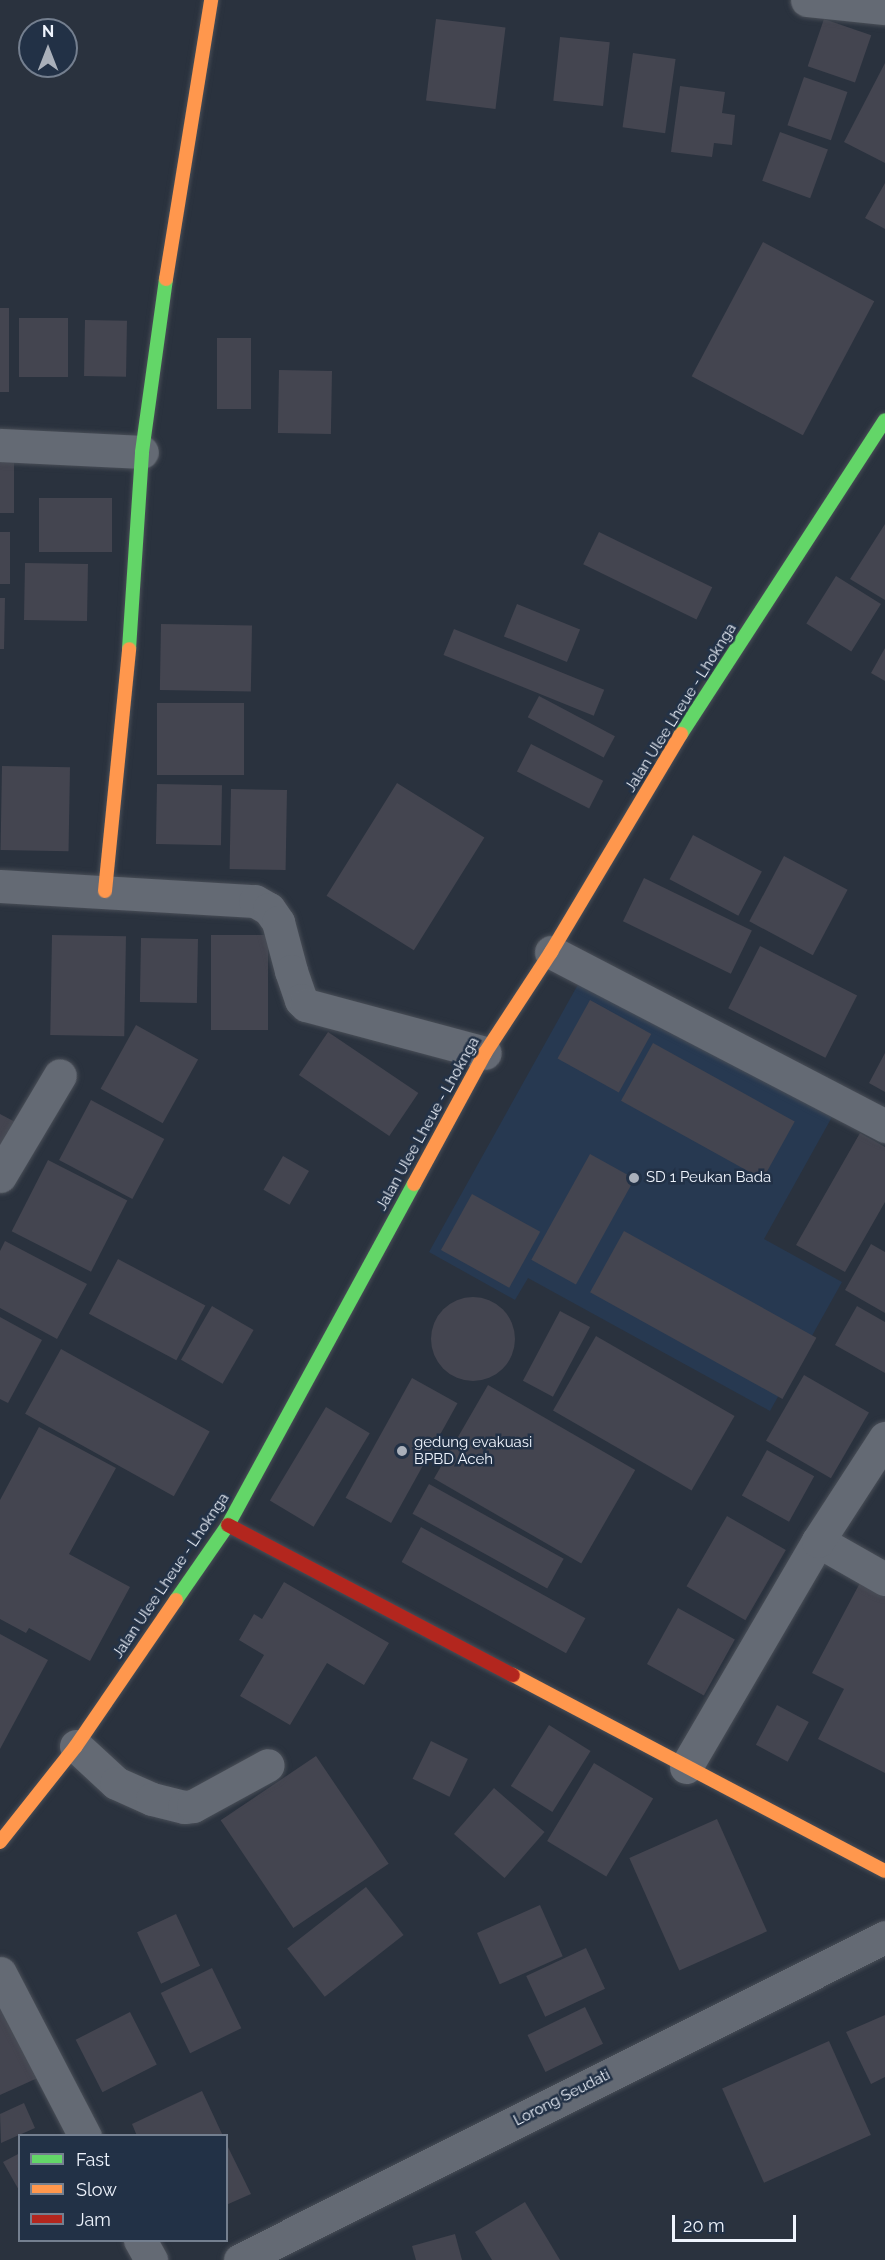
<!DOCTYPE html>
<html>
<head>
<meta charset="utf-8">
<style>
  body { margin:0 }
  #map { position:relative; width:885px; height:2260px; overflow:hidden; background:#2a323e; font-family:Raleway,sans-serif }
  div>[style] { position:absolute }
  .built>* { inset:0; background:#273951 }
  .building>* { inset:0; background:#444550; transform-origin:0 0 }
  .round { border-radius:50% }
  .roads { filter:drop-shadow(0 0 2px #494e57) drop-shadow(0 0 2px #494e57) }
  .street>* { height:33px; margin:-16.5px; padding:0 16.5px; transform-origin:16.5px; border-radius:16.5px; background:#646a74 }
  .fast>* { height:14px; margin:-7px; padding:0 7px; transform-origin:7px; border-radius:7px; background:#63d668 }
  .slow>* { height:14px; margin:-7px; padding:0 7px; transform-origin:7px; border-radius:7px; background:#ff974d }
  .jam>* { height:14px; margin:-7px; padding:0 7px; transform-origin:7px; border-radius:7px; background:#b3261e }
  .dots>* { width:16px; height:16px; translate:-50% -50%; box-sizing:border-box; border:3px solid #223146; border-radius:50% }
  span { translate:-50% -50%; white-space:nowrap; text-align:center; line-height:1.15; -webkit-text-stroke:5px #223146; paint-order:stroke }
  .street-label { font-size:15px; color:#eff4fd }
  .poi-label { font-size:15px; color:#eff4fd }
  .left { translate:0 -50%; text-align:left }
  .legend { position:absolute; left:18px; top:2134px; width:210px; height:108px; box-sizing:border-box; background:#223146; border:2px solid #747f8f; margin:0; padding:8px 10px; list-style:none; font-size:18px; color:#eff4fd }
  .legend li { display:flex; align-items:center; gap:12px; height:30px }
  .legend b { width:30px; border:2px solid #747f8f }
  .north { position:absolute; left:18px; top:18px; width:60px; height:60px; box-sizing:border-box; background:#223146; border:2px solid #747f8f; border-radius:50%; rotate:0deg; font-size:16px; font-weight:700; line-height:24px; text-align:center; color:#eff4fd }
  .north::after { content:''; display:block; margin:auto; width:21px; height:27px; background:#aab0ba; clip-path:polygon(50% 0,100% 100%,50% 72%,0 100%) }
  .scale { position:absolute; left:672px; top:2215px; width:124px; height:27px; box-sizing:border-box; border:3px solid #eff4fd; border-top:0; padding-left:8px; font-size:18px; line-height:21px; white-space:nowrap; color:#eff4fd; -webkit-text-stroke:4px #223146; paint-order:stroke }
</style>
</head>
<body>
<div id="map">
  <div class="built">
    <i style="clip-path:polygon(581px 979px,832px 1117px,764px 1239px,842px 1282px,770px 1411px,528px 1278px,515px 1300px,429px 1252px)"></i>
  </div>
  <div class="building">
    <i style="left:436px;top:19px;width:70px;height:82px;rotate:7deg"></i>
    <i style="left:824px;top:19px;width:50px;height:50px;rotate:19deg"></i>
    <i style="left:560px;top:37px;width:50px;height:64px;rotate:6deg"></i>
    <i style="left:633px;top:53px;width:43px;height:75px;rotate:8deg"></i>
    <i style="clip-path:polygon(885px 63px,885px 163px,844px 142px)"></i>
    <i style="left:804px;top:77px;width:46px;height:51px;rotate:19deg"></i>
    <i style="clip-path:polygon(680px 86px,725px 92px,722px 113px,735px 115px,732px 145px,714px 143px,712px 157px,671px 152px)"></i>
    <i style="left:780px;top:132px;width:51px;height:52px;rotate:20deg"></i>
    <i style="clip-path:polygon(885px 183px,885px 229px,865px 218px)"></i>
    <i style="left:763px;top:242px;width:126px;height:152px;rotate:28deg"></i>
    <i style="left:0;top:308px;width:9px;height:84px"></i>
    <i style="left:19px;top:318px;width:49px;height:59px"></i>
    <i style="left:85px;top:320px;width:42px;height:56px;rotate:1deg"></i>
    <i style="left:217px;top:338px;width:34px;height:71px"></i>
    <i style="left:279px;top:370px;width:53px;height:63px;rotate:1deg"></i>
    <i style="left:0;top:460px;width:14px;height:53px"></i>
    <i style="left:39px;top:498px;width:73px;height:54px"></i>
    <i style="clip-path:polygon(885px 524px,885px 600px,850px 579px)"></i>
    <i style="left:0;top:532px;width:10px;height:52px"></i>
    <i style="left:599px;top:532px;width:126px;height:36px;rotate:26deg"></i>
    <i style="left:25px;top:563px;width:63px;height:57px;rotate:1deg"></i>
    <i style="left:836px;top:576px;width:53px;height:56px;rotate:32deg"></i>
    <i style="clip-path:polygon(0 598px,5px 598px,4px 649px,0 649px)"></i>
    <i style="left:517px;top:604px;width:68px;height:35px;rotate:22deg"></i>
    <i style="left:161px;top:624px;width:91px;height:66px;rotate:1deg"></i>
    <i style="left:454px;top:629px;width:162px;height:28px;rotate:22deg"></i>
    <i style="clip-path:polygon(885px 648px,885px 681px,871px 673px)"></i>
    <i style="left:539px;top:696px;width:86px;height:24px;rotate:28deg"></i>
    <i style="left:157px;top:703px;width:87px;height:72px"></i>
    <i style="left:531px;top:744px;width:81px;height:31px;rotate:27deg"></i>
    <i style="left:2px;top:766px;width:68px;height:84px;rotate:1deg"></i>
    <i style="left:397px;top:783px;width:103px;height:133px;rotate:32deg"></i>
    <i style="left:157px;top:784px;width:65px;height:60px;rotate:1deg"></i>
    <i style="left:231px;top:789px;width:56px;height:80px;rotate:1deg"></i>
    <i style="left:693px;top:835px;width:78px;height:50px;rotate:28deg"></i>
    <i style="left:784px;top:856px;width:72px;height:74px;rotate:28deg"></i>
    <i style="left:644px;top:878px;width:120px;height:48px;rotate:26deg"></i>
    <i style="left:52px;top:935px;width:74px;height:100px;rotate:1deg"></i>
    <i style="left:211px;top:935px;width:57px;height:95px"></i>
    <i style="left:141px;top:938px;width:57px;height:64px;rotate:1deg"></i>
    <i style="left:760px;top:946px;width:109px;height:70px;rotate:27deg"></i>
    <i style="left:590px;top:1000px;width:70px;height:67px;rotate:29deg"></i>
    <i style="left:136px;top:1025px;width:71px;height:73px;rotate:29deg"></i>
    <i style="left:328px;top:1032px;width:109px;height:52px;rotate:34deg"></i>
    <i style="left:653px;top:1043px;width:162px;height:66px;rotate:29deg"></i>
    <i style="clip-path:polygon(885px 1053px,885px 1092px,869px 1083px)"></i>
    <i style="left:91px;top:1100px;width:83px;height:68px;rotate:28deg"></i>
    <i style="clip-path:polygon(0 1114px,19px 1124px,0 1159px)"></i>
    <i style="clip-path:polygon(860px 1133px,885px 1147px,885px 1202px,845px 1272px,796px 1245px)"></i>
    <i style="left:590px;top:1154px;width:51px;height:121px;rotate:29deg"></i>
    <i style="left:283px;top:1156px;width:30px;height:39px;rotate:30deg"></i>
    <i style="left:48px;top:1160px;width:89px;height:80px;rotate:27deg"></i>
    <i style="left:472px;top:1194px;width:78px;height:64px;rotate:29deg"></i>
    <i style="left:624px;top:1231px;width:220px;height:70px;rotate:29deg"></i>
    <i style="clip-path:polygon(5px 1241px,87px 1284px,57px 1339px,0 1308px,0 1251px)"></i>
    <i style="clip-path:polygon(871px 1244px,885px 1252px,885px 1313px,845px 1290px)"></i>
    <i style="left:118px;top:1259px;width:99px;height:62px;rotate:28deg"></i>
    <i class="round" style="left:431px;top:1297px;width:84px;height:84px"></i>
    <i style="left:212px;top:1306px;width:48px;height:62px;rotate:30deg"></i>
    <i style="clip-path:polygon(857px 1306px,885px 1322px,885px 1373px,835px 1345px)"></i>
    <i style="left:560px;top:1311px;width:34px;height:79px;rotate:28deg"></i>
    <i style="clip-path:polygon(0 1317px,42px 1340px,8px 1403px,0 1399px)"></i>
    <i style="left:596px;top:1336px;width:160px;height:86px;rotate:30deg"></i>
    <i style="left:61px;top:1349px;width:170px;height:74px;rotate:29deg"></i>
    <i style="left:804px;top:1375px;width:75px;height:76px;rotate:30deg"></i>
    <i style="left:412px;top:1378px;width:52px;height:137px;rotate:29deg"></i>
    <i style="left:488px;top:1385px;width:170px;height:108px;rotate:30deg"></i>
    <i style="left:326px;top:1407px;width:51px;height:109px;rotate:31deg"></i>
    <i style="clip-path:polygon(39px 1427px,116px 1468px,69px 1554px,130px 1587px,90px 1661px,29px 1628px,26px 1633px,0 1619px,0 1500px)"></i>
    <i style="left:767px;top:1450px;width:54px;height:52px;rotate:29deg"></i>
    <i style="left:429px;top:1484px;width:154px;height:34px;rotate:29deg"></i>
    <i style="left:727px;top:1516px;width:68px;height:81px;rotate:30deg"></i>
    <i style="left:421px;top:1527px;width:188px;height:40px;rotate:29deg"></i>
    <i style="clip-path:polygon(861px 1581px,885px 1593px,885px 1773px,818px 1739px,844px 1689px,812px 1673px)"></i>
    <i style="clip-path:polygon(284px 1582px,389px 1643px,364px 1685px,327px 1663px,290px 1725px,240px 1696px,264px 1655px,239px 1640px,254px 1614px,262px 1619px)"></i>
    <i style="left:678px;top:1608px;width:65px;height:64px;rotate:29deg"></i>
    <i style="clip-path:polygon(0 1634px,48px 1660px,0 1749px)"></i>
    <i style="left:777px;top:1705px;width:36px;height:45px;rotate:28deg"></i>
    <i style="left:549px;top:1725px;width:49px;height:72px;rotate:32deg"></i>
    <i style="left:431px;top:1741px;width:41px;height:42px;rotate:26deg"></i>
    <i style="left:316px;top:1756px;width:130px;height:115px;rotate:56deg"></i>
    <i style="left:594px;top:1763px;width:69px;height:91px;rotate:31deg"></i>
    <i style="left:494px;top:1788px;width:67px;height:61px;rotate:41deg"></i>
    <i style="left:717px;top:1819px;width:123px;height:96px;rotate:66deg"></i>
    <i style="left:366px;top:1887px;width:61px;height:100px;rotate:52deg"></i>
    <i style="left:540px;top:1905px;width:56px;height:69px;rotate:66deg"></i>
    <i style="left:176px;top:1914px;width:57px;height:43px;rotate:65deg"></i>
    <i style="left:586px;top:1948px;width:45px;height:66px;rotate:65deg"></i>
    <i style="left:212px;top:1968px;width:67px;height:57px;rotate:64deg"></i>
    <i style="clip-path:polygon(0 2004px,42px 2076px,0 2095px)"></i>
    <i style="left:585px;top:2007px;width:41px;height:64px;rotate:64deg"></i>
    <i style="left:130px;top:2012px;width:59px;height:61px;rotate:63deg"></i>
    <i style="clip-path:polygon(885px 2015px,885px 2077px,871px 2084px,846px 2032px)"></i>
    <i style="left:829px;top:2041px;width:103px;height:117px;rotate:66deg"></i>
    <i style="clip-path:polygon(202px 2091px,223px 2136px,137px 2136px,132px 2124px)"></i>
    <i style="clip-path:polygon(24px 2103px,35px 2128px,1px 2143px,0 2114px)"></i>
    <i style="clip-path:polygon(226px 2143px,251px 2194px,226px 2205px)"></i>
    <i style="clip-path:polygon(20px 2153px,20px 2192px,3px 2162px)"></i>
    <i style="clip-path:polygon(525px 2202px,560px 2260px,492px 2260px,475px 2232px)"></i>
    <i style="clip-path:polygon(455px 2234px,462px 2260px,416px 2260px,412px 2246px)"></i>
  </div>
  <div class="roads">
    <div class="street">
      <i style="left:807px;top:0;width:78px;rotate:5.9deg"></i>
      <i style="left:0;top:445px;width:142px;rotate:2.8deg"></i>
      <i style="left:0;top:886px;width:255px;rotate:3.4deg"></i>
      <i style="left:255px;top:901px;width:16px;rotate:30deg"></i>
      <i style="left:269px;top:909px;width:16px;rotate:55deg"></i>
      <i style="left:278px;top:922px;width:51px;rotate:75.1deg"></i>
      <i style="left:291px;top:971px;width:31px;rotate:71deg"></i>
      <i style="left:301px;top:1000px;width:7px;rotate:45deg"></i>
      <i style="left:306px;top:1005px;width:185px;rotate:15deg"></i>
      <i style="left:551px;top:952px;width:377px;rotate:27.5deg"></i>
      <i style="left:0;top:1176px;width:117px;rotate:-59.3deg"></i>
      <i style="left:818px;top:1541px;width:77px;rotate:29.6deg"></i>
      <i style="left:76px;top:1746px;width:54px;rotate:42.8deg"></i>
      <i style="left:116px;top:1783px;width:39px;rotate:24deg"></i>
      <i style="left:152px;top:1799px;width:33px;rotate:14deg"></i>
      <i style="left:184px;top:1807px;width:9px;rotate:-6deg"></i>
      <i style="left:193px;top:1806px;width:85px;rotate:-28.7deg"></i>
      <i style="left:686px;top:1767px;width:262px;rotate:-59.7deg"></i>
      <i style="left:818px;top:1541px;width:123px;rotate:-57deg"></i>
      <i style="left:0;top:1973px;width:184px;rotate:62.5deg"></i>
      <i style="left:140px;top:2240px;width:23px;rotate:61deg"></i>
      <i style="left:240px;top:2260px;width:721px;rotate:-26.6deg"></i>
    </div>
    <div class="fast">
      <i style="left:129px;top:649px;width:197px;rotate:-86.2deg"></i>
      <i style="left:142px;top:452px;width:175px;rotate:-82.1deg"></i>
      <i style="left:681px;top:734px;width:374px;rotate:-57deg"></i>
      <i style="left:176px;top:1600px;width:91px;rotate:-55.3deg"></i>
      <i style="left:228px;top:1525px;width:388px;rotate:-61.4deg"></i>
    </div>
    <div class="slow">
      <i style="left:166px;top:279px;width:283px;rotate:-80.8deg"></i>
      <i style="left:105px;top:891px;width:243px;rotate:-84.3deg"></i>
      <i style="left:414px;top:1184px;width:149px;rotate:-61.5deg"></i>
      <i style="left:485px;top:1053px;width:121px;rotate:-56.8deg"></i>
      <i style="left:551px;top:952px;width:254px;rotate:-59.2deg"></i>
      <i style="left:513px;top:1675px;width:420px;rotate:27.8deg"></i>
      <i style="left:0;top:1842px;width:122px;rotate:-51.6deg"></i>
      <i style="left:76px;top:1746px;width:177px;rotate:-55.6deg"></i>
    </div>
    <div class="jam">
      <i style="left:228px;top:1525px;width:322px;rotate:27.8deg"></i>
    </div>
  </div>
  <div class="dots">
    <i style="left:634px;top:1178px;background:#aab0ba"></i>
    <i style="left:402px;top:1451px;background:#aab0ba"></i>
  </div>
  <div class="street-label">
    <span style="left:681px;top:708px;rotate:-58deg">Jalan Ulee Lheue - Lhoknga</span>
    <span style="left:428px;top:1124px;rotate:-61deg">Jalan Ulee Lheue - Lhoknga</span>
    <span style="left:171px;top:1576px;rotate:-56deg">Jalan Ulee Lheue - Lhoknga</span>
    <span style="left:562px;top:2098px;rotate:-27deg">Lorong Seudati</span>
  </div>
  <div class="poi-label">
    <span class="left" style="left:646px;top:1178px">SD 1 Peukan Bada</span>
    <span class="left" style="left:414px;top:1451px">gedung evakuasi<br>BPBD Aceh</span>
  </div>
  <ul class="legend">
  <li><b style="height:8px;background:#63d668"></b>Fast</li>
  <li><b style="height:8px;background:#ff974d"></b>Slow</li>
  <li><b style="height:8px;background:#b3261e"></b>Jam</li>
  </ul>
  <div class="north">N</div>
  <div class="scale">20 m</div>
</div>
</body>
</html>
